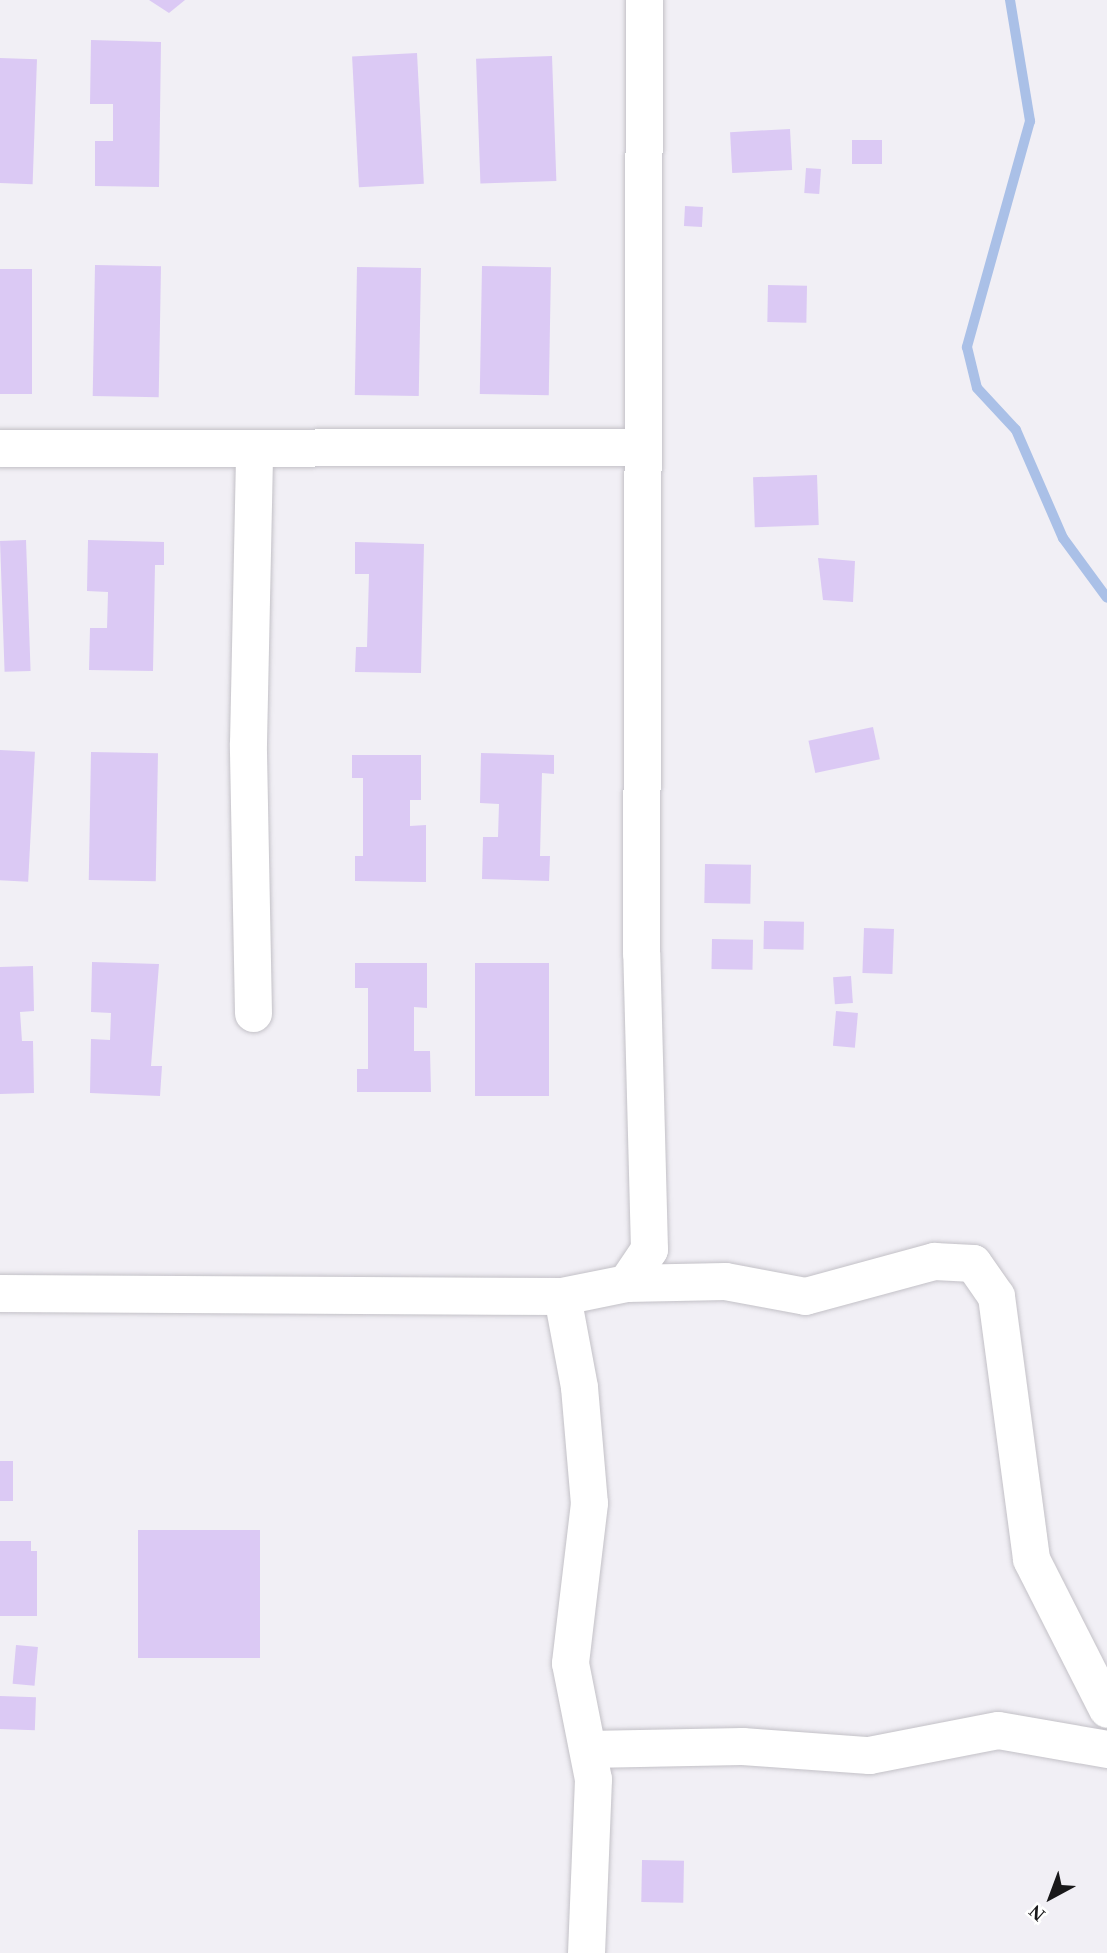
<!DOCTYPE html>
<html>
<head>
<meta charset="utf-8">
<style>
  body { margin:0 }
  #map { position:relative; width:1107px; height:1953px; overflow:hidden; background:#f1eff5; font-family:Georgia,serif }
  div>[style] { position:absolute }
  .stream>* { height:10px; margin:-5px; padding:0 5px; transform-origin:5px; border-radius:5px; background:#aac0e7 }
  .building>* { inset:0; background:#dbc9f4; transform-origin:0 0 }
  .roads { filter:drop-shadow(0 0 2px #c3c1c7) drop-shadow(0 0 2px #c3c1c7) }
  .minor>* { height:37px; margin:-18.5px; padding:0 18.5px; transform-origin:18.5px; border-radius:18.5px; background:#fff }
  span { translate:-50% -50%; white-space:nowrap; text-align:center; line-height:1.15; -webkit-text-stroke:6px #fff; paint-order:stroke }
  .north { position:absolute; left:1016px; top:1862px; width:70px; height:70px; -webkit-text-stroke:5px #fff; paint-order:stroke; rotate:221deg; font-size:19px; font-weight:700; line-height:28px; text-align:center; color:#19181a }
  .north::after { content:''; display:block; margin:auto; width:24px; height:32px; background:#19181a; clip-path:polygon(50% 0,100% 100%,50% 72%,0 100%) }
</style>
</head>
<body>
<div id="map">
  <div class="stream">
    <i style="left:1010px;top:0;width:123px;rotate:80.6deg"></i>
    <i style="left:1030px;top:121px;width:235px;rotate:105.6deg"></i>
    <i style="left:967px;top:347px;width:42px;rotate:76.3deg"></i>
    <i style="left:977px;top:388px;width:57px;rotate:47.1deg"></i>
    <i style="left:1016px;top:430px;width:118px;rotate:66.5deg"></i>
    <i style="left:1063px;top:538px;width:74px;rotate:53.7deg"></i>
  </div>
  <div class="building">
    <i style="clip-path:polygon(149px 0,185px 0,169px 13px)"></i>
    <i style="clip-path:polygon(91px 40px,161px 42px,159px 187px,95px 186px,95px 141px,113px 141px,113px 104px,90px 104px)"></i>
    <i style="left:417px;top:53px;width:131px;height:65px;rotate:87deg"></i>
    <i style="left:552px;top:56px;width:125px;height:76px;rotate:88deg"></i>
    <i style="left:0;top:58px;width:37px;height:125px;rotate:2deg"></i>
    <i style="left:790px;top:129px;width:41px;height:60px;rotate:87deg"></i>
    <i style="left:852px;top:140px;width:30px;height:24px"></i>
    <i style="left:806px;top:168px;width:15px;height:25px;rotate:4deg"></i>
    <i style="left:685px;top:206px;width:18px;height:20px;rotate:3deg"></i>
    <i style="left:95px;top:265px;width:66px;height:131px;rotate:1deg"></i>
    <i style="left:482px;top:266px;width:69px;height:128px;rotate:1deg"></i>
    <i style="left:357px;top:267px;width:64px;height:128px;rotate:1deg"></i>
    <i style="left:0;top:269px;width:32px;height:125px"></i>
    <i style="left:768px;top:285px;width:39px;height:37px;rotate:1deg"></i>
    <i style="left:817px;top:475px;width:50px;height:64px;rotate:88deg"></i>
    <i style="left:26px;top:540px;width:131px;height:26px;rotate:88deg"></i>
    <i style="clip-path:polygon(88px 540px,164px 542px,164px 565px,155px 565px,153px 671px,89px 670px,90px 628px,107px 628px,108px 592px,87px 591px)"></i>
    <i style="clip-path:polygon(355px 542px,424px 544px,421px 673px,355px 672px,356px 647px,367px 647px,369px 574px,355px 574px)"></i>
    <i style="clip-path:polygon(818px 558px,855px 561px,853px 602px,823px 600px)"></i>
    <i style="left:873px;top:727px;width:33px;height:66px;rotate:78deg"></i>
    <i style="left:0;top:750px;width:35px;height:130px;rotate:3deg"></i>
    <i style="left:91px;top:752px;width:67px;height:128px;rotate:1deg"></i>
    <i style="clip-path:polygon(481px 753px,554px 755px,554px 774px,542px 773px,540px 856px,550px 856px,549px 881px,482px 879px,483px 837px,498px 837px,499px 804px,480px 803px)"></i>
    <i style="clip-path:polygon(352px 755px,421px 755px,421px 800px,410px 800px,410px 826px,426px 825px,426px 882px,355px 881px,355px 856px,363px 856px,363px 778px,352px 778px)"></i>
    <i style="left:705px;top:864px;width:46px;height:39px;rotate:1deg"></i>
    <i style="left:764px;top:921px;width:40px;height:28px;rotate:1deg"></i>
    <i style="left:864px;top:928px;width:30px;height:45px;rotate:2deg"></i>
    <i style="left:712px;top:939px;width:41px;height:30px;rotate:1deg"></i>
    <i style="clip-path:polygon(92px 962px,159px 964px,151px 1066px,162px 1066px,160px 1096px,90px 1093px,91px 1039px,110px 1040px,111px 1013px,91px 1012px)"></i>
    <i style="clip-path:polygon(355px 963px,427px 963px,427px 1008px,414px 1007px,414px 1051px,430px 1051px,431px 1092px,357px 1092px,357px 1069px,368px 1069px,368px 988px,355px 988px)"></i>
    <i style="left:475px;top:963px;width:74px;height:133px"></i>
    <i style="clip-path:polygon(33px 966px,34px 1011px,20px 1012px,22px 1041px,33px 1041px,34px 1093px,0 1094px,0 967px)"></i>
    <i style="left:851px;top:976px;width:27px;height:18px;rotate:86deg"></i>
    <i style="left:836px;top:1011px;width:22px;height:35px;rotate:5deg"></i>
    <i style="left:0;top:1461px;width:13px;height:40px"></i>
    <i style="left:138px;top:1530px;width:122px;height:128px"></i>
    <i style="clip-path:polygon(0 1541px,31px 1541px,31px 1551px,37px 1551px,37px 1616px,0 1616px)"></i>
    <i style="left:16px;top:1645px;width:22px;height:39px;rotate:5deg"></i>
    <i style="left:0;top:1696px;width:36px;height:33px;rotate:2deg"></i>
    <i style="left:642px;top:1860px;width:42px;height:42px;rotate:1deg"></i>
  </div>
  <div class="roads">
    <div class="minor">
      <i style="left:0;top:448px;width:641px;rotate:-0.09deg"></i>
      <i style="left:253px;top:1013px;width:270px;rotate:-91.1deg"></i>
      <i style="left:248px;top:743px;width:295px;rotate:-88.8deg"></i>
      <i style="left:626px;top:1283px;width:99px;rotate:-1.2deg"></i>
      <i style="left:725px;top:1281px;width:81px;rotate:10.6deg"></i>
      <i style="left:805px;top:1296px;width:134px;rotate:-15.2deg"></i>
      <i style="left:934px;top:1261px;width:39px;rotate:3deg"></i>
      <i style="left:973px;top:1263px;width:40px;rotate:55.1deg"></i>
      <i style="left:996px;top:1296px;width:265px;rotate:82.4deg"></i>
      <i style="left:1031px;top:1559px;width:168px;rotate:63.1deg"></i>
      <i style="left:0;top:1293px;width:562px;rotate:0.31deg"></i>
      <i style="left:562px;top:1296px;width:65px;rotate:-11.5deg"></i>
      <i style="left:626px;top:1283px;width:41px;rotate:-55.9deg"></i>
      <i style="left:649px;top:1249px;width:296px;rotate:-91.5deg"></i>
      <i style="left:641px;top:953px;width:953px;rotate:-89.82deg"></i>
      <i style="left:562px;top:1296px;width:93px;rotate:79.4deg"></i>
      <i style="left:579px;top:1387px;width:116px;rotate:85.1deg"></i>
      <i style="left:589px;top:1503px;width:161px;rotate:96.8deg"></i>
      <i style="left:570px;top:1663px;width:118px;rotate:78.8deg"></i>
      <i style="left:593px;top:1779px;width:174px;rotate:92.3deg"></i>
      <i style="left:588px;top:1749px;width:154px;rotate:-1.1deg"></i>
      <i style="left:742px;top:1746px;width:127px;rotate:4.1deg"></i>
      <i style="left:869px;top:1755px;width:131px;rotate:-11deg"></i>
      <i style="left:998px;top:1730px;width:111px;rotate:9.9deg"></i>
    </div>
  </div>
  <div class="north">N</div>
</div>
</body>
</html>
